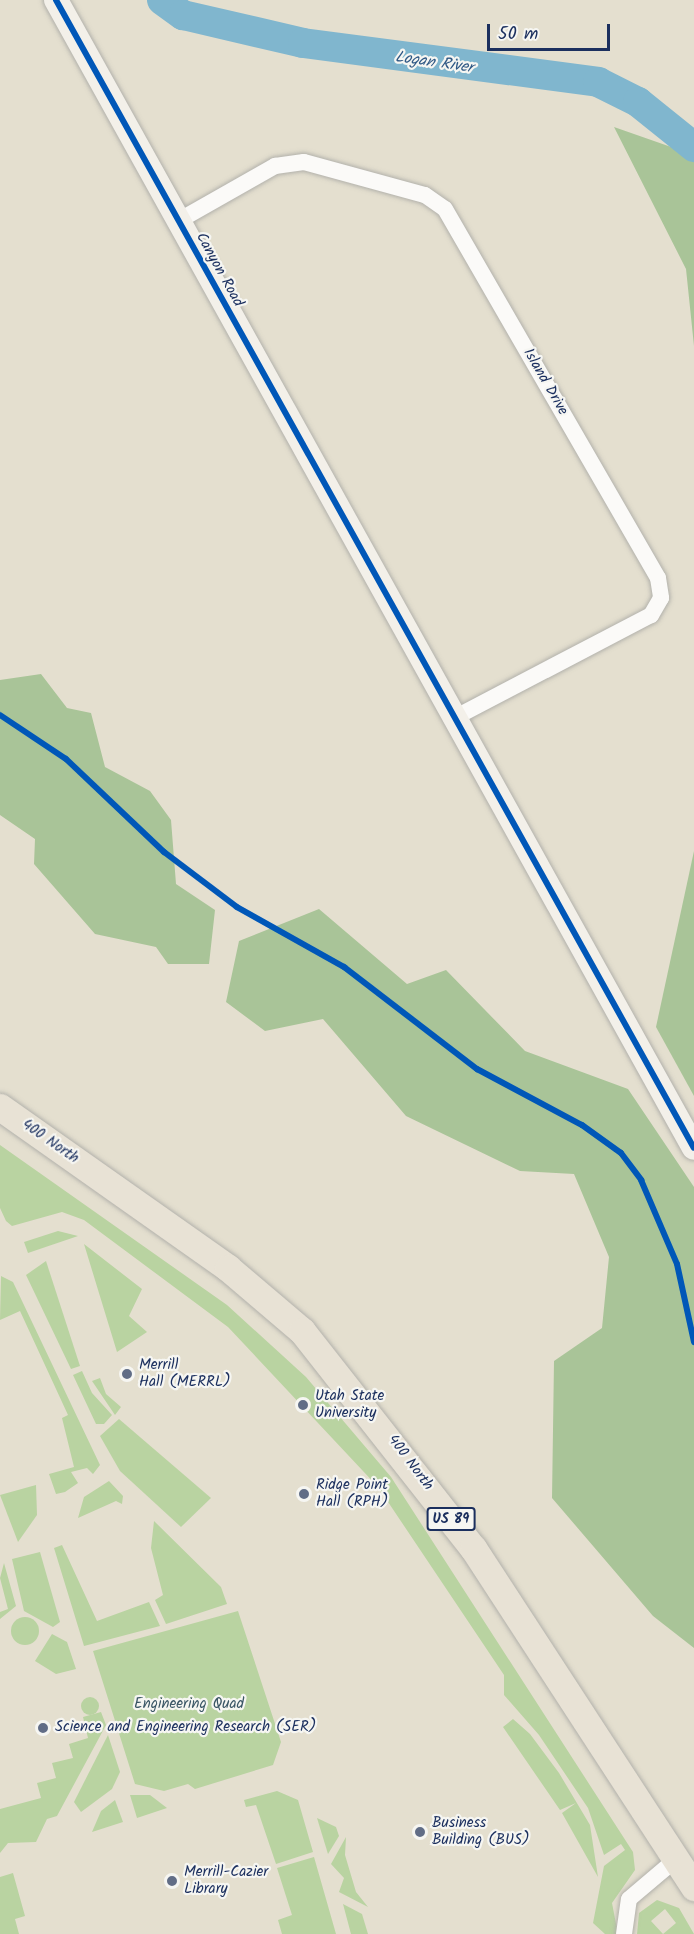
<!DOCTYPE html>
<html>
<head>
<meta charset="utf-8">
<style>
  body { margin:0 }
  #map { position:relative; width:694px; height:1934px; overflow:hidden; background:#e4dfcf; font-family:Kalam,sans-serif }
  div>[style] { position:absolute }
  .green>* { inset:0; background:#b9d3a1 }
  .round { border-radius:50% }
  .forest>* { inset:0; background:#a9c498 }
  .river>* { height:30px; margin:-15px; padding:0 15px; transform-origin:15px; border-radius:15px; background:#80b6ce }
  .roads { filter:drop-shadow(0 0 2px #b2b1ab) drop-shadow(0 0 2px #b2b1ab) }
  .street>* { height:16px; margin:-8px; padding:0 8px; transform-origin:8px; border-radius:8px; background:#fbfaf8 }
  .secondary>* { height:24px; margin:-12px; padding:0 12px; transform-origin:12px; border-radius:12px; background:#f3f0e9 }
  .primary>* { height:27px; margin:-13.5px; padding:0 13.5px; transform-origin:13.5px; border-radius:13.5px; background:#e8e2d5 }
  .cycleway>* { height:6px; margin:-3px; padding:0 3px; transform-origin:3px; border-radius:3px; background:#0057b8 }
  .dots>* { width:16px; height:16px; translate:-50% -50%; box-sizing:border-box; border:3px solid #f6f6f2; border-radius:50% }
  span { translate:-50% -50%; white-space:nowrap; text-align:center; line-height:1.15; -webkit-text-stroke:4.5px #f6f6f2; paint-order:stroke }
  .shield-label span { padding:2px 4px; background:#f6f6f2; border:2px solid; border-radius:4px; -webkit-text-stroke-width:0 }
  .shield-label { font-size:14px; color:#1b2f5e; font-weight:700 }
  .street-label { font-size:15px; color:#1b2f5e }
  .poi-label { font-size:15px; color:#1b2f5e }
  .left { translate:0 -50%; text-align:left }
  .park-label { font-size:15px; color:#3a5665 }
  .water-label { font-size:16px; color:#2f5885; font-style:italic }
  .scale { position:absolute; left:487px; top:24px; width:123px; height:27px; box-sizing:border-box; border:3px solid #1b2f5e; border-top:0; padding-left:8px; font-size:18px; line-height:21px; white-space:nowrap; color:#1b2f5e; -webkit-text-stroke:4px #f6f6f2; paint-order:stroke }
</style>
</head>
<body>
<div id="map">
  <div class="green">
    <i style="clip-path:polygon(0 1145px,227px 1305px,306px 1377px,391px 1477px,633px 1852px,635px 1870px,612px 1903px,618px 1934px,605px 1934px,593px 1923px,604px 1866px,625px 1850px,621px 1844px,604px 1855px,588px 1808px,539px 1735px,504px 1695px,504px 1675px,378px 1487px,228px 1327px,84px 1220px,62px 1212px,12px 1226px,6px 1221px,0 1208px)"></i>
    <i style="clip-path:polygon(58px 1231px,78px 1236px,28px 1253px,24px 1242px)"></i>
    <i style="clip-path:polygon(84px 1244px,142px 1289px,129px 1316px,147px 1332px,117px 1352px)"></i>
    <i style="clip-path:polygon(46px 1261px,80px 1366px,71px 1369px,26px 1275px)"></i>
    <i style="clip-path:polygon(1px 1276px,13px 1282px,100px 1465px,93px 1474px,87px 1468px,71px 1472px,78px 1483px,65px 1492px,56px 1494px,49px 1474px,74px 1467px,62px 1418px,68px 1415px,20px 1311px,0 1320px)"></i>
    <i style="clip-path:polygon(82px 1371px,92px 1393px,112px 1415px,104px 1424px,96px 1424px,73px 1375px)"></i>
    <i style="clip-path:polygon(100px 1378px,106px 1394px,121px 1407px,115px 1415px,92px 1381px)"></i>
    <i style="clip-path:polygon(119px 1419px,211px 1498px,181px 1527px,120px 1471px,100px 1436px)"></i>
    <i style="clip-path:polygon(109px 1481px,123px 1496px,122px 1504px,116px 1501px,78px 1518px,84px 1497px)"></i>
    <i style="clip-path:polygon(36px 1485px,37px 1515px,18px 1542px,0 1495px)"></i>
    <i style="clip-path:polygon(154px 1521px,221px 1587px,227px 1604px,166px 1624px,155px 1600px,163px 1595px,151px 1548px)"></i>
    <i style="clip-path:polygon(62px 1545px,97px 1621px,149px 1602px,160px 1626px,84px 1646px,54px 1548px)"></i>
    <i style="clip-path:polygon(40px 1552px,60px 1622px,53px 1627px,24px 1611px,12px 1559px)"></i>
    <i style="clip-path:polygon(4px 1563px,16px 1606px,0 1619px,0 1612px,8px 1609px,0 1578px)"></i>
    <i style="clip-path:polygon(238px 1611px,281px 1742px,273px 1765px,195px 1789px,188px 1784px,164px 1791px,135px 1784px,93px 1651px)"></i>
    <i class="round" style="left:11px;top:1617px;width:28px;height:28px"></i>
    <i style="clip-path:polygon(52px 1634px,67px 1642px,76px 1669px,56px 1674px,35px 1661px)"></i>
    <i class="round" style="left:81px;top:1697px;width:18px;height:18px"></i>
    <i style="clip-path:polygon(101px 1712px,106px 1725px,57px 1816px,47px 1819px,36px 1842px,8px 1843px,0 1853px,0 1809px,41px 1798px,37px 1783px,56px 1778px,52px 1763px,73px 1758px,69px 1744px,88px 1738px,83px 1717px)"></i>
    <i style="clip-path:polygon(513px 1719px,530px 1734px,559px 1773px,590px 1825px,598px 1877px,562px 1813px,576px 1803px,560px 1810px,503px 1727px)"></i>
    <i style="clip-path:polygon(108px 1735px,120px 1772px,112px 1789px,81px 1812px,74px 1802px)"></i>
    <i style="clip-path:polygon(277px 1791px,298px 1800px,313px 1852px,276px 1864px,256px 1805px,246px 1807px,244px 1800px)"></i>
    <i style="clip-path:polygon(130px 1795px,150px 1795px,167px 1808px,137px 1818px)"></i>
    <i style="clip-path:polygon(115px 1800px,123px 1822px,92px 1832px,101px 1811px)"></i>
    <i style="clip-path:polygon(317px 1818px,336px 1827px,339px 1836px,328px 1854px)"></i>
    <i style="clip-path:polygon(346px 1837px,345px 1855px,356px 1892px,368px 1907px,339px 1892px,344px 1878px,331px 1864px)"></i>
    <i style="clip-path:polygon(314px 1857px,336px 1934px,282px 1934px,278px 1920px,292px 1915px,277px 1868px)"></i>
    <i style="clip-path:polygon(13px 1873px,25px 1916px,15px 1919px,19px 1934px,0 1934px,0 1877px)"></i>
    <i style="clip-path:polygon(evenodd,657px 1900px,679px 1908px,694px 1934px,637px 1934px,639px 1913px,657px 1900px,665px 1909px,676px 1923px,663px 1934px,651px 1921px,665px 1909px)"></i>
    <i style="clip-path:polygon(343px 1904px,362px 1914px,368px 1934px,351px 1934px)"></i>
  </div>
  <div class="forest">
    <i style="clip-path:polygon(614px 127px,694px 155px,694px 346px,686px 269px)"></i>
    <i style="clip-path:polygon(41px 674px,67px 708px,91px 713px,105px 767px,150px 791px,171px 820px,176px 884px,215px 910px,209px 964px,168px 964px,156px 947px,95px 934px,34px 864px,35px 839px,0 815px,0 680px)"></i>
    <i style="clip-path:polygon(694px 851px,694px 1096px,656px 1027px)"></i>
    <i style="clip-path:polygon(319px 909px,407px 984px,446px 970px,525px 1051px,628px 1089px,694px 1187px,694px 1648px,653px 1616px,552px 1498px,554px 1361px,602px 1328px,609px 1257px,574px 1174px,520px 1171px,406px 1116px,323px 1019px,265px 1031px,226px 1002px,239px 941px)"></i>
  </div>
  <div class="river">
    <i style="left:162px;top:0;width:26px;rotate:36deg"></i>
    <i style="left:183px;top:15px;width:123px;rotate:13.1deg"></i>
    <i style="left:303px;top:43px;width:298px;rotate:7.5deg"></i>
    <i style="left:598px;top:82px;width:45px;rotate:26.6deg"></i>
    <i style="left:638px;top:102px;width:72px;rotate:38.8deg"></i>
  </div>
  <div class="roads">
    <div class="street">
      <i style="left:178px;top:221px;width:112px;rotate:-29.6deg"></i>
      <i style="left:275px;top:166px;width:29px;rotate:-8deg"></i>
      <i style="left:304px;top:162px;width:125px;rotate:15.3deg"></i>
      <i style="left:425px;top:195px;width:24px;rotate:35deg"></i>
      <i style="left:445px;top:209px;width:426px;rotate:60deg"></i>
      <i style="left:658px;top:578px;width:20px;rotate:81deg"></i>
      <i style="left:661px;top:598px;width:20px;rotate:120deg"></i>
      <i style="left:651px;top:615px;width:225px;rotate:152.4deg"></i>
      <i style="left:624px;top:1934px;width:35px;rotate:-82deg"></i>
      <i style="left:629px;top:1899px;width:59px;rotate:-40.2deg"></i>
    </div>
    <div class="secondary">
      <i style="left:56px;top:0;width:1313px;rotate:60.94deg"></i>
    </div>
    <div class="primary">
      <i style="left:0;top:1107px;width:279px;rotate:35.2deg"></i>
      <i style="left:228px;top:1268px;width:97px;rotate:40.4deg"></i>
      <i style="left:302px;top:1331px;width:276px;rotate:51.8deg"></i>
      <i style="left:473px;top:1548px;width:405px;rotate:56.9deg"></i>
    </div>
  </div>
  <div class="cycleway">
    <i style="left:56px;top:0;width:1313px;rotate:60.94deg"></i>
    <i style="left:0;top:715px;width:79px;rotate:33.7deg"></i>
    <i style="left:66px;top:759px;width:135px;rotate:43.5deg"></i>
    <i style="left:164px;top:852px;width:91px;rotate:37deg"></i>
    <i style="left:237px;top:907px;width:123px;rotate:29.3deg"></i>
    <i style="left:344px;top:967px;width:168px;rotate:37.5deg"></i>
    <i style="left:477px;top:1069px;width:119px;rotate:28.1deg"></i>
    <i style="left:582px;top:1125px;width:48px;rotate:35.7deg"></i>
    <i style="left:621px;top:1153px;width:34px;rotate:53deg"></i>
    <i style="left:641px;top:1180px;width:91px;rotate:66.8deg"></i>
    <i style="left:677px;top:1264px;width:80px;rotate:77.7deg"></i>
  </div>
  <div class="dots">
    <i style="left:127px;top:1374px;background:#616d86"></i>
    <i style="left:303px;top:1405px;background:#616d86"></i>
    <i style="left:304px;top:1494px;background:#616d86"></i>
    <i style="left:43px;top:1728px;background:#616d86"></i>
    <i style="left:420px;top:1832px;background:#616d86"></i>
    <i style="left:172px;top:1881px;background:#616d86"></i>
  </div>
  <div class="shield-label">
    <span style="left:451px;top:1519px">US 89</span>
  </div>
  <div class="street-label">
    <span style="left:219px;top:270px;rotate:61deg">Canyon Road</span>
    <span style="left:545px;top:382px;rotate:60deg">Island Drive</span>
    <span style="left:50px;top:1142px;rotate:35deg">400 North</span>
    <span style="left:410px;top:1463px;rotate:53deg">400 North</span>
  </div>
  <div class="poi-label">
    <span class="left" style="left:139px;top:1374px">Merrill<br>Hall (MERRL)</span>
    <span class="left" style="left:315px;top:1405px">Utah State<br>University</span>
    <span class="left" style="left:316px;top:1494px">Ridge Point<br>Hall (RPH)</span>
    <span class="left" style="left:55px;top:1728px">Science and Engineering Research (SER)</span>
    <span class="left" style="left:432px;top:1832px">Business<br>Building (BUS)</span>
    <span class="left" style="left:184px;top:1881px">Merrill-Cazier<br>Library</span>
  </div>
  <div class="park-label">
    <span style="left:189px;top:1705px">Engineering Quad</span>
  </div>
  <div class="water-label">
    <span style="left:434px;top:63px;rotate:8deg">Logan River</span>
  </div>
  <div class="scale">50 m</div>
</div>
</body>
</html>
